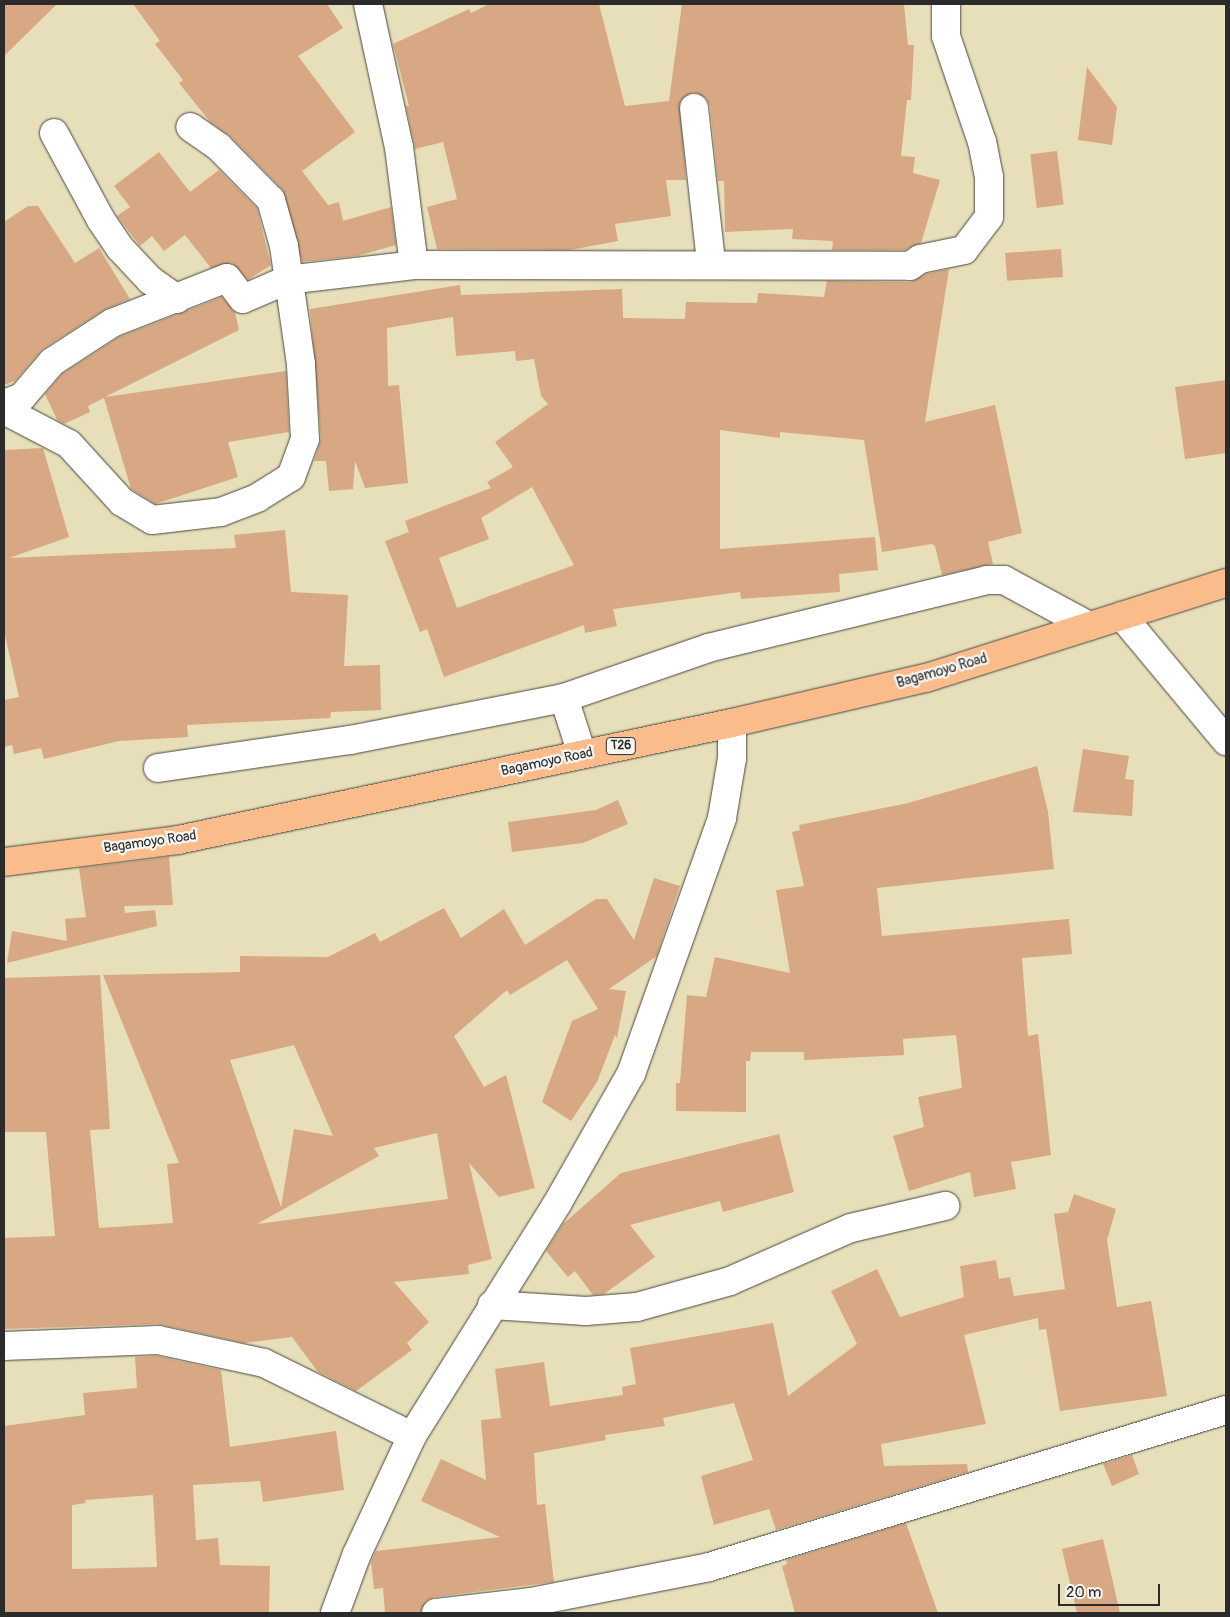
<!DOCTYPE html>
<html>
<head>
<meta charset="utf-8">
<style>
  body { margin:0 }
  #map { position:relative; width:1230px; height:1617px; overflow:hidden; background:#e7dfb9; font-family:Pangolin,sans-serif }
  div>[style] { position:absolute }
  .building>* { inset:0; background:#d7a883; transform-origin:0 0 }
  .roads { filter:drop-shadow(0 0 1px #474640) drop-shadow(0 0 1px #474640) }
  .minor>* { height:28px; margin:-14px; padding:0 14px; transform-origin:14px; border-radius:14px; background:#fff }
  .tertiary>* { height:28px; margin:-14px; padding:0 14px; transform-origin:14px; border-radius:14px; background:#fff }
  .trunk>* { height:28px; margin:-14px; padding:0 14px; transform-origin:14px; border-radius:14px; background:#f9bc8a }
  span { translate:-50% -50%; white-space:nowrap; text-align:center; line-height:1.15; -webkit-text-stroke:4.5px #f6f6f2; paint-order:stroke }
  .shield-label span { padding:1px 4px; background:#f6f6f2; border:1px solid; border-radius:4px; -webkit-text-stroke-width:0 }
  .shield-label { font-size:12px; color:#2b2b2b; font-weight:700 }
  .street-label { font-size:14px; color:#2b2b2b }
  .frame { position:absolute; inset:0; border:5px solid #2b2b2b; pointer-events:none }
  .scale { position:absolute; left:1058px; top:1584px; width:102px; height:22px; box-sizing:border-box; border:2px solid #2b2b2b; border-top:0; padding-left:6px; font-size:15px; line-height:18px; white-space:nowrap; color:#2b2b2b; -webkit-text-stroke:4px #f6f6f2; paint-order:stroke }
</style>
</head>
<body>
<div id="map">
  <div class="building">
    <i style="clip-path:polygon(4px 4px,57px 4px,4px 56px)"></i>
    <i style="clip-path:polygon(133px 4px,327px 4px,343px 28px,298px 56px,355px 132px,302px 171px,328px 205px,339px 202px,343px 221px,391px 207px,396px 245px,357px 256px,302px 262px,282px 189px,230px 136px,210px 122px,179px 83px,183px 80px,155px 44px,160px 41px)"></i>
    <i style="clip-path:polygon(489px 4px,599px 4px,625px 106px,669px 101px,682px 4px,904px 4px,908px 45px,914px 45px,911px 100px,907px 100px,901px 156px,915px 157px,913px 173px,940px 180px,921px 243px,905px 250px,832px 250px,833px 241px,792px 239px,793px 229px,725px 232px,724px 181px,718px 181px,710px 106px,706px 98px,693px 92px,680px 102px,686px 180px,666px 180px,671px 216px,615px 224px,618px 241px,570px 250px,437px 249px,427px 207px,457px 199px,443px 142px,415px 149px,406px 106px,409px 106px,393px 44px,469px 9px,471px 13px)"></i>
    <i style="clip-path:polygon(1087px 67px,1117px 107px,1112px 145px,1078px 140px)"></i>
    <i style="left:1057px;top:151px;width:54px;height:27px;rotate:83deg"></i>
    <i style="clip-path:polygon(159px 152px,190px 192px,219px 170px,257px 208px,271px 265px,248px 280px,232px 263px,211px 268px,185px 235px,164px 251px,152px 236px,140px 246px,117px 216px,130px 207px,114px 186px)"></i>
    <i style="clip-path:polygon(28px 206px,38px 206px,75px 263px,99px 248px,130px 299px,104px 310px,43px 349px,15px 381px,4px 385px,4px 222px)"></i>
    <i style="left:1061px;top:249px;width:28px;height:56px;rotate:86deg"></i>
    <i style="clip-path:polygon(evenodd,949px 269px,925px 422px,995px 405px,1022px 533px,988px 542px,993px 564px,942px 575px,935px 546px,932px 544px,882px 552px,864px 440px,780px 432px,780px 438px,720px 430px,720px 549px,875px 537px,878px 570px,839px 574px,840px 592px,741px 599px,740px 592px,613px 609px,617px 626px,585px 633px,584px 625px,444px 677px,427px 629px,420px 632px,385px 541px,409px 532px,405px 521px,491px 488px,487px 482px,513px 467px,495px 442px,548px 404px,541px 396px,534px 359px,516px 361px,515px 351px,456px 356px,453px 317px,387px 328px,388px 386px,399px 385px,408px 483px,365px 488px,355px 461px,353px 489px,329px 491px,326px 461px,314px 461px,321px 438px,310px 309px,460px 285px,461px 295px,622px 289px,623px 318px,685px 319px,686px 302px,757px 303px,758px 293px,824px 297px,827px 281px,910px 282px,926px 274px,949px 269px,532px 487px,574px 565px,457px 608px,439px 558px,489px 539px,481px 518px,532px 487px)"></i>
    <i style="clip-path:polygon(222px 297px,235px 312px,239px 330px,105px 397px,286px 371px,289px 432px,228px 442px,238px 477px,155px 504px,131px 489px,104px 398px,88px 406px,90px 412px,64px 424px,57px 420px,45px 394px,62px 374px,119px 337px)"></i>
    <i style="clip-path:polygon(1226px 380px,1226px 453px,1185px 459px,1175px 387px)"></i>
    <i style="clip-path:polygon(43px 448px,69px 537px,9px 558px,236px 548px,234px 535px,285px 530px,291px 592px,348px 595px,344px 666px,380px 665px,381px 710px,331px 712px,330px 718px,187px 725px,188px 737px,119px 741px,44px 759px,41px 748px,14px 754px,12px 745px,4px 747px,4px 700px,19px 697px,4px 631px,4px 450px)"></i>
    <i style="clip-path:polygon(1083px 749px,1129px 756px,1125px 779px,1134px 780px,1132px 816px,1073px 812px)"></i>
    <i style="clip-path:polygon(1037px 766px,1048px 812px,1054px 869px,877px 888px,882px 936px,1069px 919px,1072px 954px,1022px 958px,1028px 1036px,1038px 1034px,1051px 1155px,1011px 1162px,1016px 1189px,974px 1197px,970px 1172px,909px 1191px,893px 1136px,924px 1127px,918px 1097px,962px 1088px,956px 1035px,903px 1039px,904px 1055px,804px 1060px,804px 1052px,751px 1052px,750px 1061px,746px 1061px,746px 1112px,676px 1111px,676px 1083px,680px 1083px,687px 995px,706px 997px,715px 957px,790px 973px,776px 890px,804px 886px,792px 832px,800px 830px,799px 825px,908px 803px)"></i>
    <i style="clip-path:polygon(618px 800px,628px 824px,583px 843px,512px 852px,508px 822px,596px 810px)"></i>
    <i style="clip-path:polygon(169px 857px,173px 905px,124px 906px,125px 913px,155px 910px,157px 926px,7px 963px,12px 931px,67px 941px,65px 919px,86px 917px,79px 868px)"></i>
    <i style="clip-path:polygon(evenodd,654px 878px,680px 886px,661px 943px,657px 956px,609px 989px,626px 991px,617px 1038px,615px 1035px,597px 1082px,571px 1121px,542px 1102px,572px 1021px,598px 1009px,567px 960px,510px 995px,507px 990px,454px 1036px,484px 1087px,506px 1075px,535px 1188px,499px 1197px,469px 1163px,492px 1259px,468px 1265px,469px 1274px,394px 1282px,429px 1322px,407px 1343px,412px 1350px,356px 1391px,318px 1372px,292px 1337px,244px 1343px,158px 1324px,4px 1329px,4px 1238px,55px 1236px,46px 1132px,4px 1132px,4px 978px,100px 975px,110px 1129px,90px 1130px,99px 1228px,173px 1223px,167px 1164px,179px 1163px,103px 975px,240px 972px,240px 956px,328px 957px,375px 933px,380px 942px,444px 908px,461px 938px,504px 909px,525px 945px,596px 899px,607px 899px,634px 940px,654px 878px,294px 1045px,333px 1136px,294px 1129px,281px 1207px,230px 1060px,294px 1045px,654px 878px,437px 1133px,448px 1199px,257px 1224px,379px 1156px,374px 1148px,437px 1133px)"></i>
    <i style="clip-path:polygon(779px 1134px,794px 1192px,723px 1212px,720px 1201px,630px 1225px,655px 1257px,604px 1294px,593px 1295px,575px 1271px,568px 1277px,546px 1251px,563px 1224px,621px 1173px)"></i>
    <i style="clip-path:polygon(1074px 1194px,1116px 1209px,1107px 1240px,1117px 1307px,1151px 1301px,1167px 1396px,1060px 1411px,1046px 1329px,1039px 1330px,1038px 1318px,964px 1335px,986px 1424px,881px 1444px,884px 1466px,967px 1464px,968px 1472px,776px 1530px,769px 1509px,714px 1525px,701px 1476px,753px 1460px,734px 1403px,663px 1418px,665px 1426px,605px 1435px,606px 1440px,534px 1453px,537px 1505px,545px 1504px,554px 1582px,434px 1597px,426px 1601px,421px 1613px,385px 1613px,383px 1588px,374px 1589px,371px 1562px,376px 1551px,500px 1537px,421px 1501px,441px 1459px,486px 1480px,481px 1420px,501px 1418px,495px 1369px,544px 1362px,550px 1406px,623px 1395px,622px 1387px,636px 1384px,630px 1348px,773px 1323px,788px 1396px,857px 1344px,831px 1291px,877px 1269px,900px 1317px,964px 1297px,960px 1266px,996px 1260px,999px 1279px,1010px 1277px,1014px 1296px,1065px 1289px,1054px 1214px,1068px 1212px)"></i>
    <i style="clip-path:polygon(evenodd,157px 1356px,221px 1370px,230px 1447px,336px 1431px,344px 1490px,263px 1502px,260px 1481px,193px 1485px,196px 1540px,218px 1538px,220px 1565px,270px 1566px,269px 1613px,4px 1613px,4px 1426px,85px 1415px,83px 1393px,137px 1388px,135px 1357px,157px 1356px,153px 1495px,157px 1567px,72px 1569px,72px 1505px,86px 1503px,85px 1500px,153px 1495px)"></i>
    <i style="clip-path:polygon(1132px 1455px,1139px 1474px,1112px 1486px,1103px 1464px)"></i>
    <i style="clip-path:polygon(906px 1523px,938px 1613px,795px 1613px,782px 1566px,787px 1564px,786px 1560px)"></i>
    <i style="clip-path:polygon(1103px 1539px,1120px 1613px,1077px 1613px,1062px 1549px)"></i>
  </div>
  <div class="roads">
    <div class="minor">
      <i style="left:368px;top:4px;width:146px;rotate:77.8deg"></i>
      <i style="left:399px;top:147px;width:119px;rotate:82.8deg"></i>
      <i style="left:694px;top:108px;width:156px;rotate:83.7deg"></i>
      <i style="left:54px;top:133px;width:99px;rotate:61.6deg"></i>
      <i style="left:101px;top:220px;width:34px;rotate:56deg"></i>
      <i style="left:120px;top:248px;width:44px;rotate:46.8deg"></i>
      <i style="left:150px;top:280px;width:33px;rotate:35deg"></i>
      <i style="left:4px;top:404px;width:19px;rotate:-21deg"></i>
      <i style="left:22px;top:397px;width:46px;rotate:-49.4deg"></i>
      <i style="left:52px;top:362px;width:72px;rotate:-33deg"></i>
      <i style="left:112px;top:323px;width:123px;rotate:-21.4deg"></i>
      <i style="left:227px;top:278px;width:26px;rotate:53deg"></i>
      <i style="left:243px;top:299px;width:48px;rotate:-23.4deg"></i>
      <i style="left:287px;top:280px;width:128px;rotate:-6.7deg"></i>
      <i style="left:414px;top:265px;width:496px;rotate:0.1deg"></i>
      <i style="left:910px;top:266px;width:12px;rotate:-35deg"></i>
      <i style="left:920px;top:259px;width:45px;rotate:-11.6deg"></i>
      <i style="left:964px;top:250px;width:41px;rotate:-52.9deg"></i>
      <i style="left:989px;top:217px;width:40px;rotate:-90deg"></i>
      <i style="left:989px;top:177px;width:36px;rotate:-101deg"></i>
      <i style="left:982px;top:142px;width:112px;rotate:-108.8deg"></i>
      <i style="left:946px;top:36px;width:32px;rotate:-90deg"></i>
      <i style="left:4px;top:410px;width:73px;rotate:27.6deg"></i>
      <i style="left:69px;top:444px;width:79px;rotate:47.6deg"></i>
      <i style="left:122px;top:502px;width:35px;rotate:31deg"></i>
      <i style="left:152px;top:520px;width:69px;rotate:-6.6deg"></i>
      <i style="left:221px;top:512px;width:39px;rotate:-21deg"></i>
      <i style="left:257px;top:498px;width:40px;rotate:-32deg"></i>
      <i style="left:291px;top:477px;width:40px;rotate:-69.8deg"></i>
      <i style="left:305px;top:439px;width:75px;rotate:-93.1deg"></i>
      <i style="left:301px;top:364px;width:119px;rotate:-98.2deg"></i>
      <i style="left:284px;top:246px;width:48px;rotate:-105.8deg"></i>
      <i style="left:271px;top:200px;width:74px;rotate:-134.5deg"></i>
      <i style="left:219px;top:147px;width:35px;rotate:-145deg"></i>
      <i style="left:1122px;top:616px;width:163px;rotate:50.2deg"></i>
      <i style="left:564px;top:698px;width:59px;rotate:72.2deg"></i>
      <i style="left:158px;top:768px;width:194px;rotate:-8.3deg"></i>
      <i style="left:350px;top:740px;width:218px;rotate:-11.1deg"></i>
      <i style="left:564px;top:698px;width:152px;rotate:-19.1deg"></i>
      <i style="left:708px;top:648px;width:287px;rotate:-13.7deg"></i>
      <i style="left:987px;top:580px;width:17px"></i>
      <i style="left:1004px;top:580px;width:97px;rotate:28.4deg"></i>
      <i style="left:492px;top:1305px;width:94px;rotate:3.7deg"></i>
      <i style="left:586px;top:1311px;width:51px;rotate:-4.5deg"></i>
      <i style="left:637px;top:1307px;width:97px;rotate:-15.6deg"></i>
      <i style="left:730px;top:1281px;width:132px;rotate:-23.7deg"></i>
      <i style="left:851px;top:1228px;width:97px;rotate:-13.2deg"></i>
      <i style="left:4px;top:1346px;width:154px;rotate:-2.2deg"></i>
      <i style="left:158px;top:1340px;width:108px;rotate:12.2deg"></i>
      <i style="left:264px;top:1363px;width:165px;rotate:26.3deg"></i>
      <i style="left:436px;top:1613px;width:96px;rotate:-6.6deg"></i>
      <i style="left:531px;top:1602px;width:181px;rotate:-11.1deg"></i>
      <i style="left:709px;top:1567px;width:540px;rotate:-16.89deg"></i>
    </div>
    <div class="tertiary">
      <i style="left:335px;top:1613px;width:63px;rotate:-69.6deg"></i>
      <i style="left:357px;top:1554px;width:130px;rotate:-65deg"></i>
      <i style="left:412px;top:1436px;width:274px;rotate:-58deg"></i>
      <i style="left:557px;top:1204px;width:150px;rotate:-60.4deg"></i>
      <i style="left:631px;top:1074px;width:272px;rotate:-70.4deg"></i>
      <i style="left:722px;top:818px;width:61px;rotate:-80.5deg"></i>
      <i style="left:732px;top:758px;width:35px;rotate:-90deg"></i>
    </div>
    <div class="trunk">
      <i style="left:4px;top:862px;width:175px;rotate:-7.2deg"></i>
      <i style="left:178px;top:840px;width:566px;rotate:-11.93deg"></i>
      <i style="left:732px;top:723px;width:199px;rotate:-13.1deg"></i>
      <i style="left:926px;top:678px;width:315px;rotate:-17.6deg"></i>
    </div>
  </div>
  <div class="shield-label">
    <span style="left:621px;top:746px">T26</span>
  </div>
  <div class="street-label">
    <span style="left:942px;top:671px;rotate:-16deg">Bagamoyo Road</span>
    <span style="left:547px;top:762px;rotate:-12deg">Bagamoyo Road</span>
    <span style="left:150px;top:842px;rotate:-8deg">Bagamoyo Road</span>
  </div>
  <div class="frame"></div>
  <div class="scale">20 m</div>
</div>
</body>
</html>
